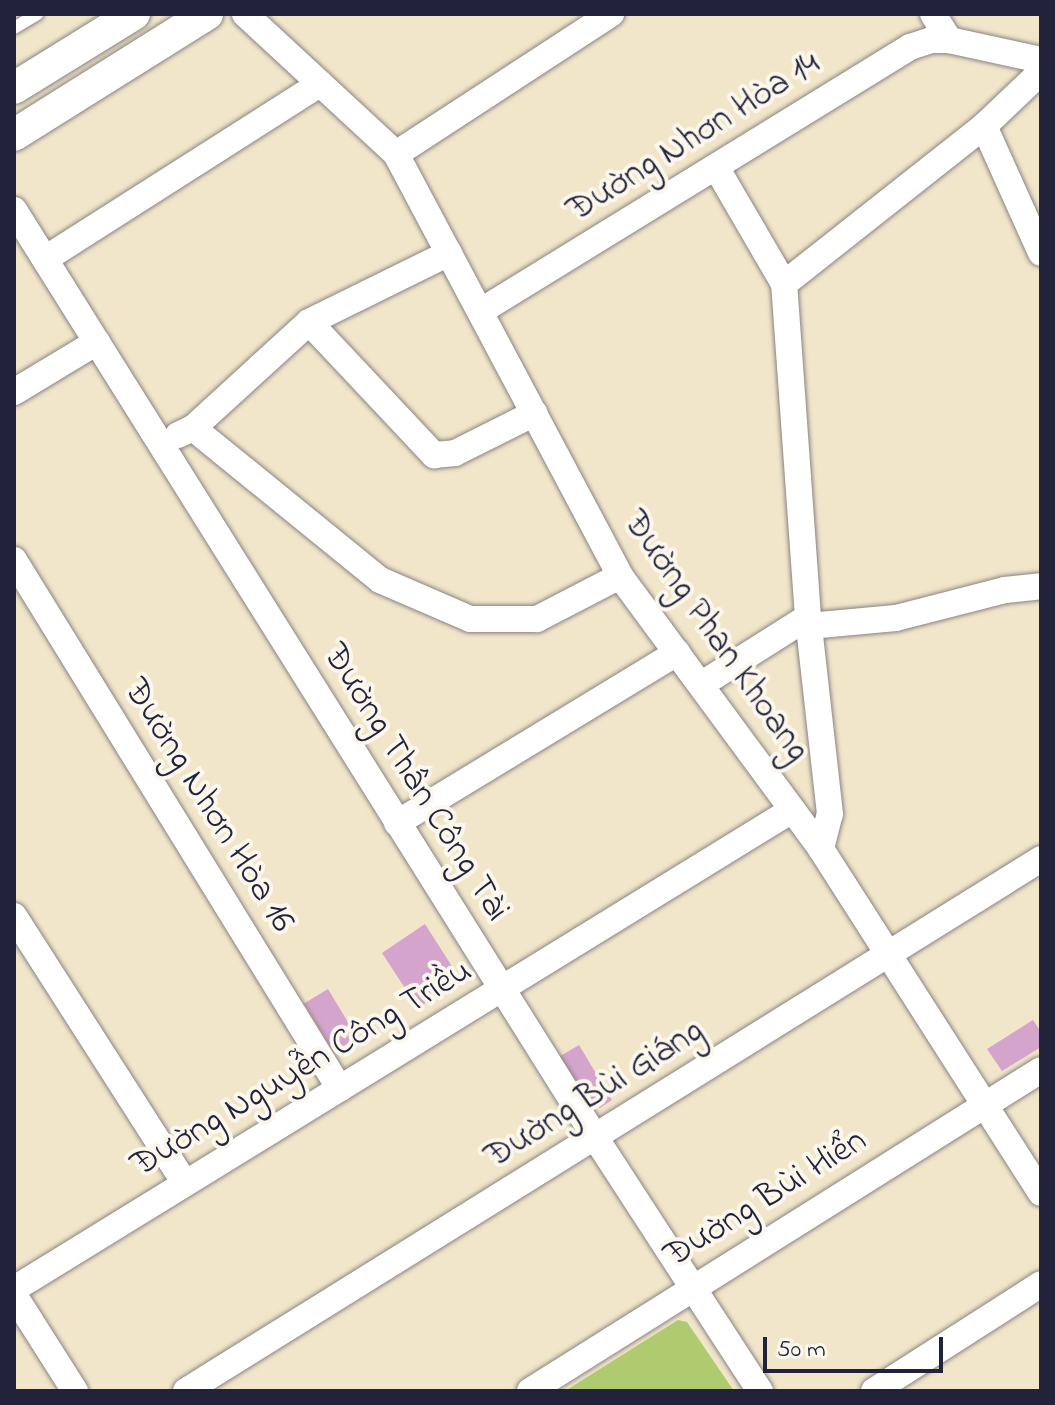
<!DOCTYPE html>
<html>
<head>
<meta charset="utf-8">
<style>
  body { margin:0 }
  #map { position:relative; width:1055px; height:1405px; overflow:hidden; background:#f1e6ca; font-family:"Indie Flower",sans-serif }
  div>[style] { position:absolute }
  .green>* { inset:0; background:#b0ca70 }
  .building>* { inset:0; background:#d5a4cc; transform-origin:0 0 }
  .roads { filter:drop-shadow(0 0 2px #8a8482) drop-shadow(0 0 2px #8a8482) }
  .service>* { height:12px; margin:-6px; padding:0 6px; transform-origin:6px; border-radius:6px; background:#fff }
  .minor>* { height:26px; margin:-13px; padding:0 13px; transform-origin:13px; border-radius:13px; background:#fff }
  .tertiary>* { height:32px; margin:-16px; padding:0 16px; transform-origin:16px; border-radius:16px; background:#fff }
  span { translate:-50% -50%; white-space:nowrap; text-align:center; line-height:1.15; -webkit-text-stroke:8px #fbf7ec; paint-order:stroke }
  .street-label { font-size:36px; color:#22223b }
  .frame { position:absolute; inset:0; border:16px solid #22223b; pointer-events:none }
  .scale { position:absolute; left:763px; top:1337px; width:180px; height:36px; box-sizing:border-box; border:4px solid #22223b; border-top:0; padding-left:10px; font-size:24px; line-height:28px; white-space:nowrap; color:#22223b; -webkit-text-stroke:6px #fbf7ec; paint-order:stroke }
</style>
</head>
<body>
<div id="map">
  <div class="green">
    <i style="clip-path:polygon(678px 1320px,687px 1322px,734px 1391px,565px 1391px)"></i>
  </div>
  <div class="building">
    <i style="clip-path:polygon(425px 924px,453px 968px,453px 979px,447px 989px,418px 1008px,382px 953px)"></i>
    <i style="left:328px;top:989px;width:57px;height:28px;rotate:59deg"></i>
    <i style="clip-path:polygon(1033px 1020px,1041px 1032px,1041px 1047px,1002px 1071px,987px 1049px)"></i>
    <i style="clip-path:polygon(579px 1045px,612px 1100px,600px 1108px,583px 1101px,557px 1058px)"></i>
  </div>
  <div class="roads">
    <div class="service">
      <i style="left:14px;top:28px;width:27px;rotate:-31deg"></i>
    </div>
    <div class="minor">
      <i style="left:245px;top:14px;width:206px;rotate:42.8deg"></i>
      <i style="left:396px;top:154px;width:478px;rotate:62deg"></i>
      <i style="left:620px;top:576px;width:339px;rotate:53.6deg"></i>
      <i style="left:821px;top:849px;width:408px;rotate:57.4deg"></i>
      <i style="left:933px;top:14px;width:31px;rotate:58deg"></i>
      <i style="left:984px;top:126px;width:139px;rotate:65.8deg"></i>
      <i style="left:396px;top:154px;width:257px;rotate:-33.1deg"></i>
      <i style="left:716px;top:167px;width:135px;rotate:59.8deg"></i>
      <i style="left:14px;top:210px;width:1094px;rotate:57.92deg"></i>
      <i style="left:595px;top:1137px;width:303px;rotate:57deg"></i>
      <i style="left:45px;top:259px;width:326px;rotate:-32.5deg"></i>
      <i style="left:481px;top:311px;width:504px;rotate:-31.61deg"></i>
      <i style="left:910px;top:47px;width:23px;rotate:-18deg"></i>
      <i style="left:932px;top:40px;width:17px"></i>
      <i style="left:949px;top:40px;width:94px;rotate:12.3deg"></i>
      <i style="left:309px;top:322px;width:183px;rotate:46.8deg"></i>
      <i style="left:434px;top:455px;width:21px;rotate:-5deg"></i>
      <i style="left:455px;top:453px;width:89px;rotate:-26.6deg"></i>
      <i style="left:14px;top:392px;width:97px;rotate:-31.1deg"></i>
      <i style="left:193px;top:428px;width:241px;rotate:39.1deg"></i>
      <i style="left:380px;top:580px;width:98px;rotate:23.4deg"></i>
      <i style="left:470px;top:619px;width:67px"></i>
      <i style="left:537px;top:619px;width:93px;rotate:-27.4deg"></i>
      <i style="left:178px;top:435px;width:17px;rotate:-25deg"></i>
      <i style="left:193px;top:428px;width:157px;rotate:-42.4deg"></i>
      <i style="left:309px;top:322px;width:156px;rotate:-26.2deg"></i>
      <i style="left:14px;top:560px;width:621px;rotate:58.36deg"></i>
      <i style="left:809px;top:626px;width:87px;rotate:-5.3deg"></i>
      <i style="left:896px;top:618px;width:113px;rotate:-14.4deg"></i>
      <i style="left:1005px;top:590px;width:36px;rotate:-6deg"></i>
      <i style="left:702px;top:684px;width:125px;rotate:-32.3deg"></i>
      <i style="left:397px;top:823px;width:328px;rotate:-31.3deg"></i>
      <i style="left:821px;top:849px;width:36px;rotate:-76deg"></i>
      <i style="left:830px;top:814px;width:198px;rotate:-96.4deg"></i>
      <i style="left:808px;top:617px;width:334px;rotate:-94.1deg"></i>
      <i style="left:784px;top:284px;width:255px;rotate:-38.3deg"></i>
      <i style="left:984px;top:126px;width:79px;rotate:-43.5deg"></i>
      <i style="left:14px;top:916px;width:317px;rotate:57.4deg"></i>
      <i style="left:14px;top:1289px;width:914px;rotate:-31.62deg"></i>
      <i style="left:14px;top:1295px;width:114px;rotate:57.6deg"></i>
      <i style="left:186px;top:1391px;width:1007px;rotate:-31.89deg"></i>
      <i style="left:530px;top:1391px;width:603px;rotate:-32.14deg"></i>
      <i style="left:874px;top:1391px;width:198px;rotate:-32.6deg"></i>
    </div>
    <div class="tertiary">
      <i style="left:14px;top:88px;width:141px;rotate:-31.7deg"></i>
      <i style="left:14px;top:135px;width:228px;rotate:-32.1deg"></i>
    </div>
  </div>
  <div class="street-label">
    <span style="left:694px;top:138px;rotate:-32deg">Đường Nhơn Hòa 14</span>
    <span style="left:715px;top:637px;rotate:55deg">Đường Phan Khoang</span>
    <span style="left:415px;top:783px;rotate:58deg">Đường Thân Công Tài</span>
    <span style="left:208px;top:806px;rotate:58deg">Đường Nhơn Hòa 16</span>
    <span style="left:302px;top:1069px;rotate:-31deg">Đường Nguyễn Công Triều</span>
    <span style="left:595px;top:1095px;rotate:-32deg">Đường Bùi Giáng</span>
    <span style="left:766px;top:1199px;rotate:-32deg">Đường Bùi Hiển</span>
  </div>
  <div class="frame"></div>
  <div class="scale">50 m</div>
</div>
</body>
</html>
